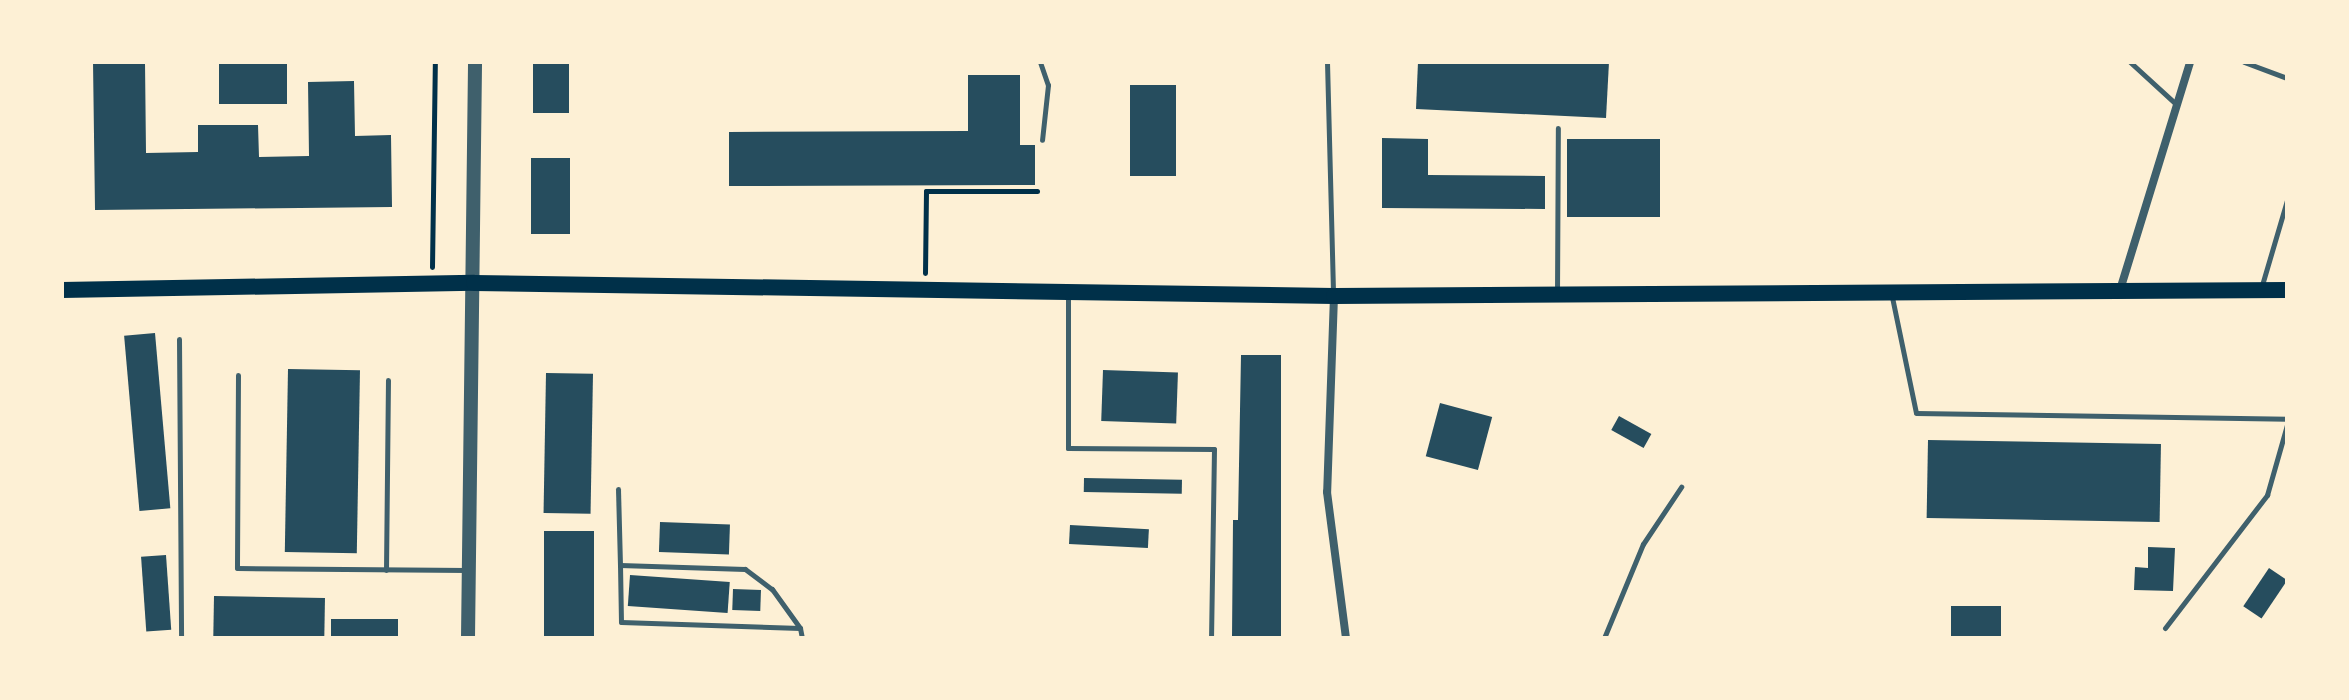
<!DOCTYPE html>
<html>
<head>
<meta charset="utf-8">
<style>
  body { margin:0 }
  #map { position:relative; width:2349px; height:700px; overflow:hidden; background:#fdf0d5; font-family:Barlow,sans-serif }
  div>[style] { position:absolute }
  .building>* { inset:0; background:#264d5e; transform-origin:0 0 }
  .path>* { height:5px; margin:-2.5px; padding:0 2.5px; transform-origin:2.5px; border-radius:2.5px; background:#003049 }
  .service>* { height:5px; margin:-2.5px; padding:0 2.5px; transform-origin:2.5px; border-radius:2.5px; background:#3f606c }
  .minor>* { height:8px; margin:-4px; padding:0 4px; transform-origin:4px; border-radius:4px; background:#3f606c }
  .tertiary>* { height:14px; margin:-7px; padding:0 7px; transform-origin:7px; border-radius:7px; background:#3f606c }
  .secondary>* { height:16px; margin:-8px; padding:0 8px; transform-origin:8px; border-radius:8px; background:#003049 }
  span { translate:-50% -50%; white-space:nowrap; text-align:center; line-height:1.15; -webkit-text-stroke:7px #fdf0d5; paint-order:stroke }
  .frame { position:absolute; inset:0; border:64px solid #fdf0d5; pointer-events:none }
</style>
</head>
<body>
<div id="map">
  <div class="building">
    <i style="clip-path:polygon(93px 62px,145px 62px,146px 153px,198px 152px,198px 125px,258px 125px,259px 157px,309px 156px,308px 82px,354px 81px,355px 136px,391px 135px,392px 207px,95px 210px)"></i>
    <i style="left:219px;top:62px;width:68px;height:42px"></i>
    <i style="left:533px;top:62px;width:36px;height:51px"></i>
    <i style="clip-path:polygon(1418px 62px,1609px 62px,1606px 118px,1416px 109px)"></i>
    <i style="clip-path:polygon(968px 75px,1020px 75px,1020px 145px,1035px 145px,1035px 185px,729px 186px,729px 132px,968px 131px)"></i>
    <i style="left:1130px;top:85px;width:46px;height:91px"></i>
    <i style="clip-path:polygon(1382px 138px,1428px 139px,1428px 175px,1545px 176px,1545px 209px,1382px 208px)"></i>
    <i style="left:1567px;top:139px;width:93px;height:78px"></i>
    <i style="left:531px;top:158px;width:39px;height:76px"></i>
    <i style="left:155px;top:333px;width:176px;height:31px;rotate:85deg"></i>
    <i style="clip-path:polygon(1241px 355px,1281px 355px,1281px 638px,1232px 637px,1233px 520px,1238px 520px)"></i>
    <i style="left:288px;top:369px;width:72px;height:183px;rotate:1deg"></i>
    <i style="left:1103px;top:370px;width:75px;height:51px;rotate:2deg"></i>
    <i style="left:546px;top:373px;width:47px;height:140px;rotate:1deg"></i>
    <i style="left:1440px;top:403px;width:54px;height:55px;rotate:15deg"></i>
    <i style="left:1619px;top:416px;width:37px;height:16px;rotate:29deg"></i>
    <i style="left:1928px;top:440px;width:233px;height:78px;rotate:1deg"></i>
    <i style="left:1084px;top:478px;width:98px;height:14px;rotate:1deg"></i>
    <i style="left:660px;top:522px;width:70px;height:30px;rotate:2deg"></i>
    <i style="left:1070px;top:525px;width:79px;height:19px;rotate:3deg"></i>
    <i style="left:544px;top:531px;width:50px;height:107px"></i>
    <i style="clip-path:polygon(2148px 547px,2175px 548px,2173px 591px,2134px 590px,2135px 567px,2148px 568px)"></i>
    <i style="left:166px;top:555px;width:75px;height:25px;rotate:86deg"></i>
    <i style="left:2269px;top:568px;width:22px;height:46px;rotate:34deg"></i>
    <i style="left:630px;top:575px;width:100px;height:31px;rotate:4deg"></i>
    <i style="left:733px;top:589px;width:28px;height:21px;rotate:2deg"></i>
    <i style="left:214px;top:596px;width:111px;height:42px;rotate:1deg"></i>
    <i style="left:1951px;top:606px;width:50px;height:32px"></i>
    <i style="left:331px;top:619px;width:67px;height:19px"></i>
  </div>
  <div class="path">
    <i style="left:432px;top:267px;width:205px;rotate:-89.2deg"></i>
    <i style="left:925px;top:273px;width:82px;rotate:-89.3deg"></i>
    <i style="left:926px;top:191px;width:111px"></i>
  </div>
  <div class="service">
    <i style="left:1040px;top:62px;width:24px;rotate:71deg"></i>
    <i style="left:1048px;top:85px;width:55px;rotate:96.2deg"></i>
    <i style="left:1327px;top:62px;width:229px;rotate:88.5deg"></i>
    <i style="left:2130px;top:62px;width:62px;rotate:42.4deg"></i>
    <i style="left:2244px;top:62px;width:46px;rotate:20.4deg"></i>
    <i style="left:2262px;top:285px;width:89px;rotate:-73.6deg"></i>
    <i style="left:1557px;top:294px;width:166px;rotate:-89.7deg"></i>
    <i style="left:1068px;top:295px;width:153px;rotate:90deg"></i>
    <i style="left:1068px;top:448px;width:146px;rotate:0.4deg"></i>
    <i style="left:1214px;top:449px;width:189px;rotate:90.9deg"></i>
    <i style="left:1892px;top:297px;width:118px;rotate:78.3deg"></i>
    <i style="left:1916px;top:413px;width:371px;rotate:0.9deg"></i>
    <i style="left:179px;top:339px;width:299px;rotate:89.6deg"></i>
    <i style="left:238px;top:375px;width:193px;rotate:90.3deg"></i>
    <i style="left:237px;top:568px;width:230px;rotate:0.5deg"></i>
    <i style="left:618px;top:489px;width:76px;rotate:88.5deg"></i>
    <i style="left:386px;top:570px;width:190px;rotate:-89.4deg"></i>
    <i style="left:800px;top:628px;width:179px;rotate:-178.1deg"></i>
    <i style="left:621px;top:622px;width:57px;rotate:-91deg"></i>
    <i style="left:620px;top:565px;width:125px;rotate:1.8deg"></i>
    <i style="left:745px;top:569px;width:34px;rotate:37deg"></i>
    <i style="left:772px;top:589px;width:48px;rotate:54.3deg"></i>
    <i style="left:800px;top:628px;width:10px;rotate:79deg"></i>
    <i style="left:2165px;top:628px;width:168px;rotate:-52.5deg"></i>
    <i style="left:2267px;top:495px;width:73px;rotate:-74.1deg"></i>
    <i style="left:1604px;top:638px;width:102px;rotate:-67.5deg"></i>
    <i style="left:1643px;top:544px;width:69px;rotate:-56.3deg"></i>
  </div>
  <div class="minor">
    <i style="left:2120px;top:290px;width:239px;rotate:-72.9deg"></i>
    <i style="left:1334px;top:296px;width:196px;rotate:92deg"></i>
    <i style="left:1327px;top:492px;width:147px;rotate:82.6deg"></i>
  </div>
  <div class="tertiary">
    <i style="left:468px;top:638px;width:576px;rotate:-89.3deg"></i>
  </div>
  <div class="secondary">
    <i style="left:62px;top:290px;width:412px;rotate:-1deg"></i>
    <i style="left:474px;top:283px;width:860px;rotate:0.87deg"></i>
    <i style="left:1334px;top:296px;width:953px;rotate:-0.36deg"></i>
  </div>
  <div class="frame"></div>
</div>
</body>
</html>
